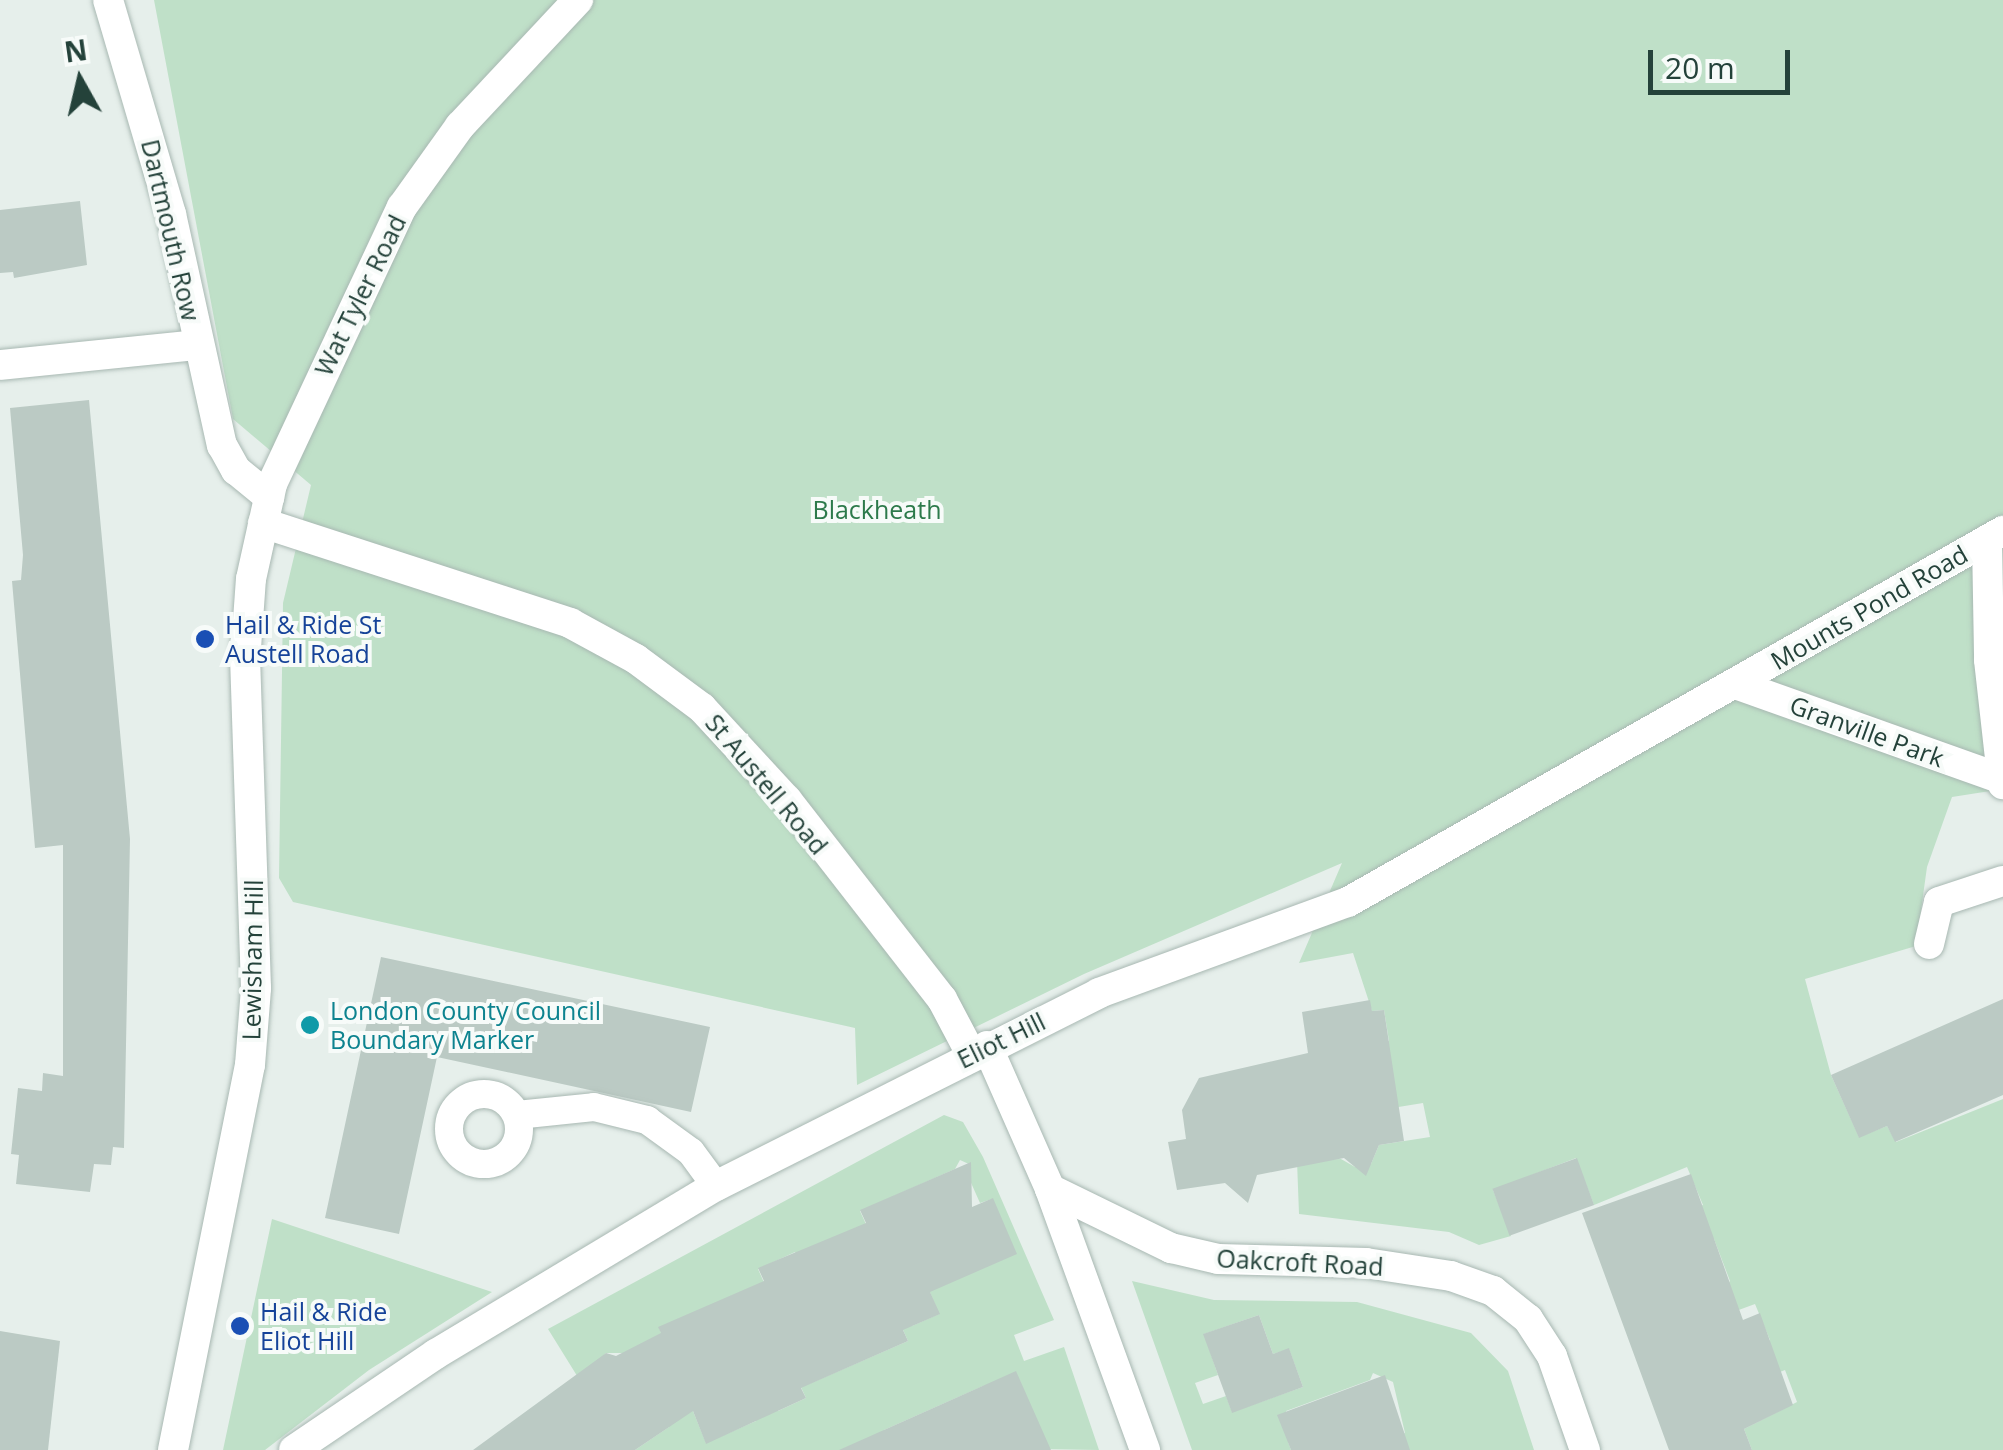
<!DOCTYPE html>
<html>
<head>
<meta charset="utf-8">
<style>
  body { margin:0 }
  #map { position:relative; width:2003px; height:1450px; overflow:hidden; background:#e6efeb; font-family:"Open Sans",sans-serif }
  div>[style] { position:absolute }
  .green>* { inset:0; background:#bfe0c8 }
  .building>* { inset:0; background:#bbcac4; transform-origin:0 0 }
  .roads { filter:drop-shadow(0 0 2px #a8b8b2) drop-shadow(0 0 2px #a8b8b2) }
  .service>* { height:28px; margin:-14px; padding:0 14px; transform-origin:14px; border-radius:14px; background:#fff }
  .service>.ring { margin:-14px; padding:0; box-sizing:content-box; background:none; border:28px solid #fff; border-radius:50% }
  .minor>* { height:30px; margin:-15px; padding:0 15px; transform-origin:15px; border-radius:15px; background:#fff }
  .tertiary>* { height:30px; margin:-15px; padding:0 15px; transform-origin:15px; border-radius:15px; background:#fff }
  .dots>* { width:28px; height:28px; translate:-50% -50%; box-sizing:border-box; border:5px solid #f7fbf9; border-radius:50% }
  span { translate:-50% -50%; white-space:nowrap; text-align:center; line-height:1.15; -webkit-text-stroke:8px #f7fbf9; paint-order:stroke }
  .street-label { font-size:25px; color:#24423a }
  .park-label { font-size:25px; color:#2d7a4b }
  .transit-label { font-size:25px; color:#164399 }
  .left { translate:0 -50%; text-align:left }
  .culture-label { font-size:25px; color:#0d838f }
  .north { position:absolute; left:30px; top:30px; width:100px; height:100px; -webkit-text-stroke:8px #f7fbf9; paint-order:stroke; rotate:352deg; font-size:28px; font-weight:700; line-height:40px; text-align:center; color:#24423a }
  .north::after { content:''; display:block; margin:auto; width:35px; height:45px; background:#24423a; clip-path:polygon(50% 0,100% 100%,50% 72%,0 100%) }
  .scale { position:absolute; left:1648px; top:50px; width:142px; height:45px; box-sizing:border-box; border:5px solid #24423a; border-top:0; padding-left:12px; font-size:30px; line-height:35px; white-space:nowrap; color:#24423a; -webkit-text-stroke:8px #f7fbf9; paint-order:stroke }
</style>
</head>
<body>
<div id="map">
  <div class="green">
    <i style="clip-path:polygon(154px 0,2003px 0,2003px 789px,1952px 797px,1927px 867px,1916px 946px,1805px 979px,1831px 1075px,1859px 1137px,1887px 1126px,1896px 1142px,2003px 1099px,2003px 1450px,1752px 1450px,1744px 1429px,1797px 1402px,1785px 1370px,1731px 1391px,1770px 1340px,1755px 1304px,1706px 1322px,1730px 1281px,1714px 1239px,1669px 1217px,1703px 1205px,1687px 1167px,1594px 1205px,1576px 1158px,1493px 1190px,1511px 1236px,1479px 1245px,1449px 1232px,1299px 1214px,1297px 1161px,1341px 1159px,1355px 1167px,1371px 1164px,1379px 1145px,1430px 1137px,1423px 1103px,1380px 1110px,1380px 1042px,1389px 1041px,1384px 1010px,1372px 1011px,1353px 953px,1299px 963px,1342px 863px,1084px 974px,857px 1085px,855px 1028px,293px 902px,279px 878px,283px 603px,311px 485px,233px 419px)"></i>
    <i style="clip-path:polygon(evenodd,944px 1115px,963px 1122px,983px 1157px,1054px 1320px,1014px 1335px,1024px 1361px,1064px 1347px,1099px 1450px,1041px 1449px,1020px 1381px,983px 1386px,884px 1430px,892px 1450px,635px 1450px,669px 1427px,623px 1353px,606px 1353px,579px 1379px,548px 1329px,944px 1115px,960px 1160px,971px 1165px,968px 1176px,980px 1203px,992px 1199px,926px 1283px,939px 1314px,912px 1326px,860px 1211px,955px 1169px,960px 1160px,944px 1115px,857px 1227px,908px 1341px,809px 1384px,758px 1269px,795px 1252px,801px 1264px,857px 1227px,944px 1115px,754px 1286px,806px 1398px,778px 1411px,766px 1385px,744px 1394px,756px 1421px,706px 1443px,659px 1328px,754px 1286px)"></i>
    <i style="clip-path:polygon(272px 1219px,492px 1292px,369px 1370px,265px 1450px,223px 1450px)"></i>
    <i style="clip-path:polygon(evenodd,1132px 1281px,1214px 1300px,1357px 1302px,1471px 1333px,1508px 1371px,1534px 1450px,1359px 1450px,1405px 1433px,1393px 1382px,1373px 1373px,1370px 1380px,1286px 1411px,1295px 1439px,1288px 1442px,1291px 1450px,1192px 1450px,1132px 1281px,1259px 1315px,1273px 1354px,1289px 1349px,1303px 1387px,1232px 1412px,1226px 1396px,1203px 1404px,1195px 1383px,1218px 1375px,1204px 1334px,1259px 1315px)"></i>
  </div>
  <div class="building">
    <i style="clip-path:polygon(80px 201px,87px 265px,14px 278px,13px 272px,0 273px,0 210px)"></i>
    <i style="clip-path:polygon(89px 400px,130px 839px,124px 1148px,113px 1147px,111px 1165px,94px 1164px,90px 1192px,16px 1184px,19px 1155px,11px 1154px,18px 1088px,42px 1091px,43px 1073px,63px 1076px,63px 845px,35px 848px,12px 581px,21px 580px,23px 555px,10px 408px)"></i>
    <i style="clip-path:polygon(381px 957px,710px 1027px,691px 1112px,437px 1057px,399px 1234px,325px 1218px)"></i>
    <i style="clip-path:polygon(2003px 999px,2003px 1095px,1895px 1142px,1887px 1126px,1859px 1138px,1831px 1075px)"></i>
    <i style="clip-path:polygon(1370px 1000px,1372px 1011px,1384px 1010px,1404px 1141px,1379px 1145px,1366px 1176px,1344px 1158px,1257px 1175px,1248px 1203px,1225px 1183px,1177px 1190px,1168px 1142px,1186px 1139px,1182px 1110px,1199px 1078px,1308px 1053px,1302px 1012px)"></i>
    <i style="left:1577px;top:1158px;width:50px;height:90px;rotate:70deg"></i>
    <i style="clip-path:polygon(971px 1162px,972px 1207px,993px 1198px,1017px 1254px,930px 1292px,940px 1314px,903px 1330px,908px 1341px,801px 1388px,806px 1398px,706px 1444px,693px 1411px,635px 1450px,473px 1450px,606px 1353px,616px 1356px,661px 1333px,658px 1327px,764px 1281px,758px 1268px,866px 1223px,860px 1210px)"></i>
    <i style="clip-path:polygon(1691px 1174px,1743px 1320px,1760px 1313px,1793px 1405px,1744px 1429px,1752px 1450px,1669px 1450px,1582px 1213px)"></i>
    <i style="clip-path:polygon(1259px 1315px,1273px 1354px,1289px 1348px,1303px 1387px,1232px 1413px,1203px 1334px)"></i>
    <i style="clip-path:polygon(0 1331px,60px 1341px,48px 1450px,0 1450px)"></i>
    <i style="clip-path:polygon(1016px 1371px,1051px 1450px,839px 1450px,940px 1405px)"></i>
    <i style="clip-path:polygon(1385px 1375px,1410px 1450px,1291px 1450px,1277px 1415px)"></i>
  </div>
  <div class="roads">
    <div class="service">
      <i class="ring" style="left:449px;top:1094px;width:42px;height:42px"></i>
      <i style="left:517px;top:1115px;width:77px;rotate:-5.9deg"></i>
      <i style="left:594px;top:1107px;width:55px;rotate:13.8deg"></i>
      <i style="left:647px;top:1120px;width:54px;rotate:36deg"></i>
      <i style="left:691px;top:1152px;width:42px;rotate:53.7deg"></i>
    </div>
    <div class="minor">
      <i style="left:0;top:365px;width:199px;rotate:-5.8deg"></i>
      <i style="left:263px;top:523px;width:323px;rotate:18deg"></i>
      <i style="left:570px;top:623px;width:75px;rotate:28.6deg"></i>
      <i style="left:636px;top:659px;width:82px;rotate:36.6deg"></i>
      <i style="left:702px;top:708px;width:125px;rotate:47.3deg"></i>
      <i style="left:787px;top:800px;width:252px;rotate:52.1deg"></i>
      <i style="left:942px;top:999px;width:62px;rotate:62.2deg"></i>
      <i style="left:1987px;top:540px;width:120px;rotate:89deg"></i>
      <i style="left:1989px;top:660px;width:125px;rotate:83.6deg"></i>
      <i style="left:1735px;top:684px;width:280px;rotate:19.6deg"></i>
      <i style="left:1929px;top:944px;width:43px;rotate:-76.6deg"></i>
      <i style="left:1939px;top:902px;width:67px;rotate:-18.2deg"></i>
      <i style="left:987px;top:1046px;width:156px;rotate:66.2deg"></i>
      <i style="left:1050px;top:1189px;width:278px;rotate:70deg"></i>
      <i style="left:1050px;top:1189px;width:135px;rotate:26deg"></i>
      <i style="left:1171px;top:1248px;width:48px;rotate:13.2deg"></i>
      <i style="left:1218px;top:1259px;width:148px;rotate:1.5deg"></i>
      <i style="left:1366px;top:1263px;width:86px;rotate:8.7deg"></i>
      <i style="left:1451px;top:1276px;width:45px;rotate:19.7deg"></i>
      <i style="left:1493px;top:1291px;width:45px;rotate:38.7deg"></i>
      <i style="left:1528px;top:1319px;width:44px;rotate:57deg"></i>
      <i style="left:1552px;top:1356px;width:100px;rotate:70.7deg"></i>
      <i style="left:294px;top:1450px;width:171px;rotate:-34.1deg"></i>
      <i style="left:436px;top:1354px;width:327px;rotate:-31deg"></i>
      <i style="left:716px;top:1186px;width:429px;rotate:-26.7deg"></i>
      <i style="left:1099px;top:993px;width:265px;rotate:-20.1deg"></i>
      <i style="left:1348px;top:902px;width:753px;rotate:-29.53deg"></i>
    </div>
    <div class="tertiary">
      <i style="left:108px;top:0;width:223px;rotate:73.6deg"></i>
      <i style="left:171px;top:214px;width:237px;rotate:77.6deg"></i>
      <i style="left:222px;top:445px;width:29px;rotate:61deg"></i>
      <i style="left:236px;top:470px;width:43px;rotate:39.3deg"></i>
      <i style="left:173px;top:1450px;width:393px;rotate:-78.7deg"></i>
      <i style="left:250px;top:1065px;width:77px;rotate:-85.5deg"></i>
      <i style="left:256px;top:988px;width:326px;rotate:-91.9deg"></i>
      <i style="left:245px;top:662px;width:83px;rotate:-85.9deg"></i>
      <i style="left:251px;top:579px;width:97px;rotate:-77.5deg"></i>
      <i style="left:272px;top:484px;width:306px;rotate:-64.9deg"></i>
      <i style="left:402px;top:207px;width:100px;rotate:-54.4deg"></i>
      <i style="left:460px;top:126px;width:173px;rotate:-46.9deg"></i>
    </div>
  </div>
  <div class="dots">
    <i style="left:205px;top:639px;background:#1a4fb4"></i>
    <i style="left:310px;top:1025px;background:#0f9aa8"></i>
    <i style="left:240px;top:1326px;background:#1a4fb4"></i>
  </div>
  <div class="street-label">
    <span style="left:171px;top:230px;rotate:77deg">Dartmouth Row</span>
    <span style="left:360px;top:295px;rotate:-64deg">Wat Tyler Road</span>
    <span style="left:1869px;top:607px;rotate:-30deg">Mounts Pond Road</span>
    <span style="left:1867px;top:731px;rotate:20deg">Granville Park</span>
    <span style="left:767px;top:784px;rotate:50deg">St Austell Road</span>
    <span style="left:252px;top:960px;rotate:-89deg">Lewisham Hill</span>
    <span style="left:1001px;top:1040px;rotate:-26deg">Eliot Hill</span>
    <span style="left:1300px;top:1262px;rotate:3deg">Oakcroft Road</span>
  </div>
  <div class="park-label">
    <span style="left:877px;top:509px">Blackheath</span>
  </div>
  <div class="transit-label">
    <span class="left" style="left:225px;top:639px">Hail &amp; Ride St<br>Austell Road</span>
    <span class="left" style="left:260px;top:1326px">Hail &amp; Ride<br>Eliot Hill</span>
  </div>
  <div class="culture-label">
    <span class="left" style="left:330px;top:1025px">London County Council<br>Boundary Marker</span>
  </div>
  <div class="north">N</div>
  <div class="scale">20 m</div>
</div>
</body>
</html>
